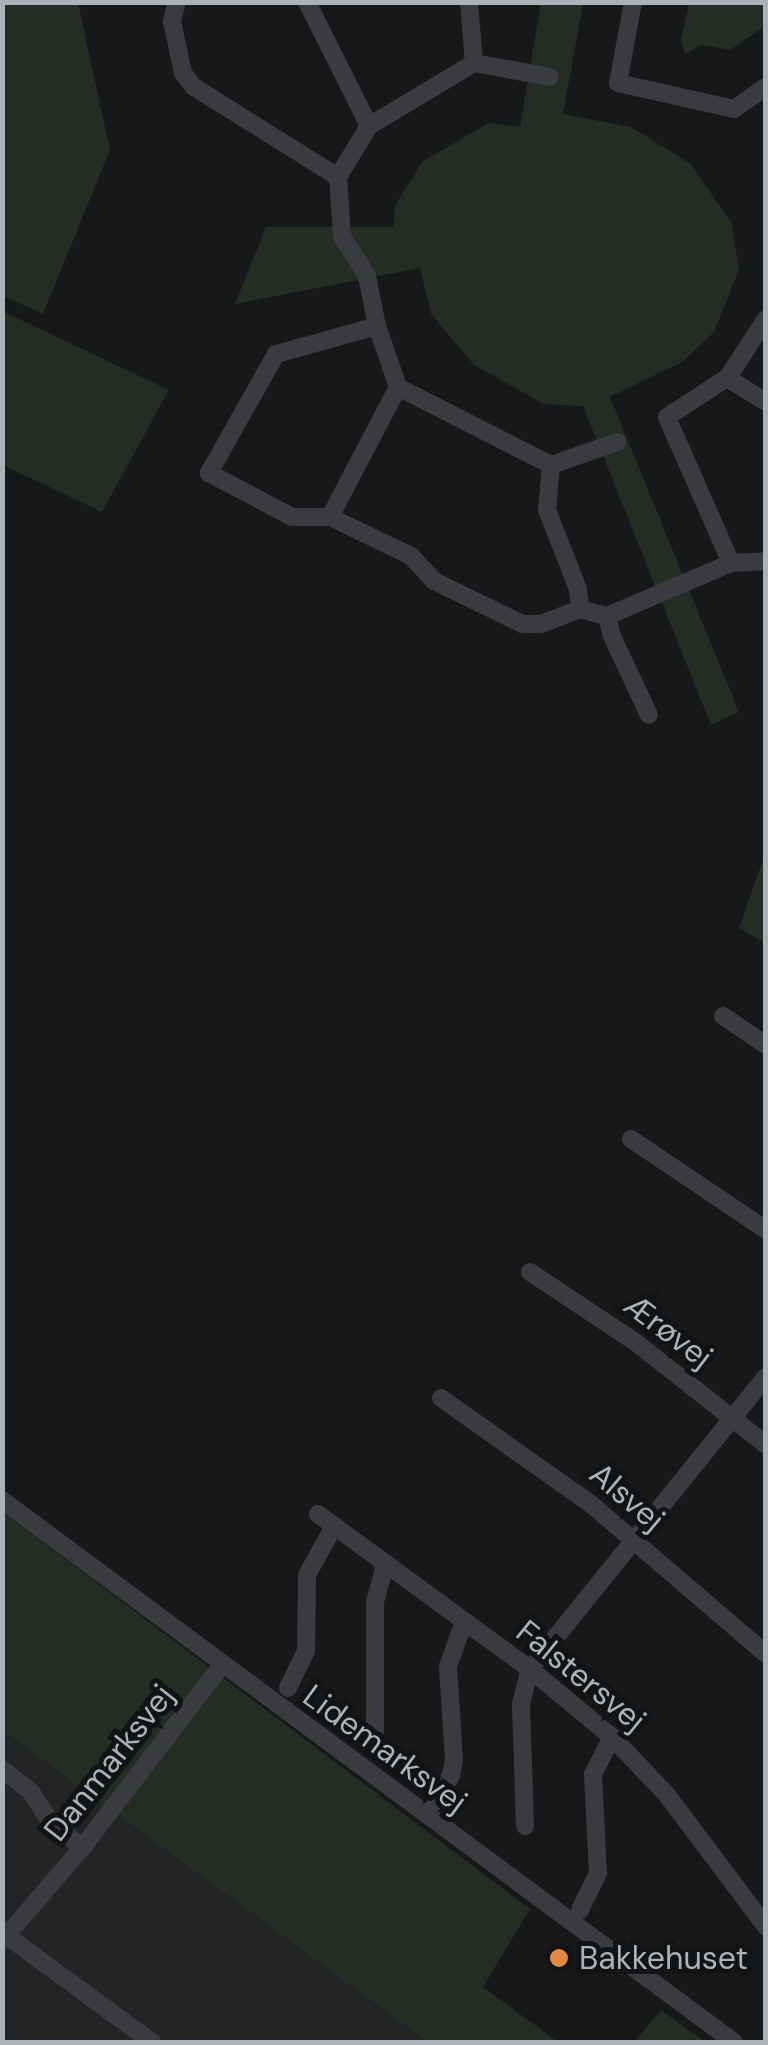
<!DOCTYPE html>
<html>
<head>
<meta charset="utf-8">
<style>
  body { margin:0 }
  #map { position:relative; width:768px; height:2045px; overflow:hidden; background:#171819; font-family:"DM Sans",sans-serif }
  div>[style] { position:absolute }
  .built>* { inset:0; background:#232426 }
  .green>* { inset:0; background:#242c24 }
  .minor>* { height:18px; margin:-9px; padding:0 9px; transform-origin:9px; border-radius:9px; background:#393b3e }
  .dots>* { width:28px; height:28px; translate:-50% -50%; box-sizing:border-box; border:5px solid #121314; border-radius:50% }
  span { translate:-50% -50%; white-space:nowrap; text-align:center; line-height:1.15; -webkit-text-stroke:10px #121314; paint-order:stroke }
  .street-label { font-size:32px; color:#abb2b8 }
  .poi-label { font-size:32px; color:#abb2b8 }
  .left { translate:0 -50%; text-align:left }
  .frame { position:absolute; inset:0; border:5px solid #abb2b8; pointer-events:none }
</style>
</head>
<body>
<div id="map">
  <div class="built">
    <i style="clip-path:polygon(3px 1731px,427px 2042px,3px 2042px)"></i>
  </div>
  <div class="green">
    <i style="clip-path:polygon(2px 3px,78px 3px,110px 150px,43px 314px,3px 296px)"></i>
    <i style="clip-path:polygon(541px 3px,583px 3px,563px 114px,631px 127px,691px 164px,732px 224px,739px 270px,714px 332px,682px 362px,610px 397px,739px 712px,711px 725px,583px 406px,544px 404px,474px 365px,431px 314px,420px 268px,235px 304px,266px 227px,393px 227px,396px 204px,423px 161px,489px 123px,520px 127px)"></i>
    <i style="clip-path:polygon(689px 3px,765px 3px,765px 26px,730px 50px,701px 45px,685px 54px,681px 39px)"></i>
    <i style="clip-path:polygon(2px 311px,169px 390px,102px 512px,3px 465px)"></i>
    <i style="clip-path:polygon(765px 854px,765px 943px,739px 928px)"></i>
    <i style="clip-path:polygon(2px 1511px,530px 1909px,483px 1987px,558px 2042px,427px 2042px,3px 1731px)"></i>
    <i style="clip-path:polygon(661px 2010px,705px 2042px,634px 2042px)"></i>
  </div>
  <div class="minor">
    <i style="left:177px;top:2px;width:20px;rotate:105deg"></i>
    <i style="left:172px;top:21px;width:53px;rotate:78.1deg"></i>
    <i style="left:183px;top:73px;width:18px;rotate:52deg"></i>
    <i style="left:194px;top:87px;width:170px;rotate:32deg"></i>
    <i style="left:307px;top:2px;width:139px;rotate:63.4deg"></i>
    <i style="left:469px;top:2px;width:61px;rotate:85.3deg"></i>
    <i style="left:633px;top:2px;width:82px;rotate:100.5deg"></i>
    <i style="left:618px;top:83px;width:119px;rotate:12.6deg"></i>
    <i style="left:734px;top:109px;width:39px;rotate:-35deg"></i>
    <i style="left:338px;top:177px;width:59px;rotate:86.1deg"></i>
    <i style="left:342px;top:236px;width:47px;rotate:58deg"></i>
    <i style="left:367px;top:276px;width:51px;rotate:78.7deg"></i>
    <i style="left:377px;top:326px;width:65px;rotate:71deg"></i>
    <i style="left:398px;top:387px;width:172px;rotate:27deg"></i>
    <i style="left:551px;top:465px;width:70px;rotate:-19.2deg"></i>
    <i style="left:338px;top:177px;width:60px;rotate:-58.7deg"></i>
    <i style="left:369px;top:126px;width:122px;rotate:-31deg"></i>
    <i style="left:474px;top:63px;width:77px;rotate:10.4deg"></i>
    <i style="left:377px;top:326px;width:105px;rotate:164.5deg"></i>
    <i style="left:276px;top:354px;width:137px;rotate:119.4deg"></i>
    <i style="left:209px;top:473px;width:94px;rotate:27.9deg"></i>
    <i style="left:292px;top:517px;width:38px"></i>
    <i style="left:330px;top:517px;width:90px;rotate:25.7deg"></i>
    <i style="left:411px;top:556px;width:34px;rotate:47deg"></i>
    <i style="left:434px;top:581px;width:98px;rotate:26deg"></i>
    <i style="left:522px;top:624px;width:19px"></i>
    <i style="left:541px;top:624px;width:42px;rotate:-21deg"></i>
    <i style="left:580px;top:609px;width:28px;rotate:15deg"></i>
    <i style="left:607px;top:616px;width:135px;rotate:-23.1deg"></i>
    <i style="left:731px;top:563px;width:35px;rotate:-3deg"></i>
    <i style="left:727px;top:378px;width:46px;rotate:31.6deg"></i>
    <i style="left:551px;top:465px;width:45px;rotate:95.1deg"></i>
    <i style="left:547px;top:510px;width:85px;rotate:68.6deg"></i>
    <i style="left:578px;top:589px;width:20px;rotate:84deg"></i>
    <i style="left:330px;top:517px;width:147px;rotate:-62.4deg"></i>
    <i style="left:731px;top:563px;width:159px;rotate:-113.7deg"></i>
    <i style="left:667px;top:417px;width:73px;rotate:-33.3deg"></i>
    <i style="left:728px;top:377px;width:69px;rotate:-56.8deg"></i>
    <i style="left:607px;top:616px;width:18px;rotate:77deg"></i>
    <i style="left:611px;top:634px;width:89px;rotate:64.9deg"></i>
    <i style="left:723px;top:1016px;width:52px;rotate:34deg"></i>
    <i style="left:631px;top:1139px;width:163px;rotate:34deg"></i>
    <i style="left:530px;top:1272px;width:125px;rotate:33.6deg"></i>
    <i style="left:634px;top:1341px;width:168px;rotate:38.2deg"></i>
    <i style="left:441px;top:1398px;width:185px;rotate:35.3deg"></i>
    <i style="left:592px;top:1505px;width:229px;rotate:40.6deg"></i>
    <i style="left:2px;top:1500px;width:911px;rotate:36.52deg"></i>
    <i style="left:318px;top:1514px;width:263px;rotate:36.2deg"></i>
    <i style="left:530px;top:1669px;width:107px;rotate:39.7deg"></i>
    <i style="left:612px;top:1737px;width:80px;rotate:46.5deg"></i>
    <i style="left:667px;top:1795px;width:165px;rotate:53.1deg"></i>
    <i style="left:288px;top:1688px;width:41px;rotate:-64.1deg"></i>
    <i style="left:306px;top:1651px;width:76px;rotate:-89.2deg"></i>
    <i style="left:307px;top:1575px;width:56px;rotate:-61.1deg"></i>
    <i style="left:375px;top:1731px;width:129px;rotate:-90deg"></i>
    <i style="left:375px;top:1602px;width:39px;rotate:-75deg"></i>
    <i style="left:2px;top:1769px;width:37px;rotate:38deg"></i>
    <i style="left:31px;top:1792px;width:35px;rotate:57deg"></i>
    <i style="left:50px;top:1821px;width:42px;rotate:40.2deg"></i>
    <i style="left:435px;top:1802px;width:31px;rotate:-59deg"></i>
    <i style="left:451px;top:1775px;width:15px;rotate:-79deg"></i>
    <i style="left:454px;top:1760px;width:94px;rotate:-93.7deg"></i>
    <i style="left:448px;top:1666px;width:47px;rotate:-70deg"></i>
    <i style="left:525px;top:1826px;width:122px;rotate:-91.9deg"></i>
    <i style="left:521px;top:1704px;width:36px;rotate:-76deg"></i>
    <i style="left:530px;top:1669px;width:375px;rotate:-51.1deg"></i>
    <i style="left:580px;top:1910px;width:41px;rotate:-64.1deg"></i>
    <i style="left:598px;top:1873px;width:99px;rotate:-92.9deg"></i>
    <i style="left:593px;top:1774px;width:42px;rotate:-62.8deg"></i>
    <i style="left:7px;top:1936px;width:180px;rotate:36.2deg"></i>
    <i style="left:2px;top:1941px;width:123px;rotate:-49.3deg"></i>
    <i style="left:82px;top:1848px;width:230px;rotate:-52.6deg"></i>
  </div>
  <div class="dots">
    <i style="left:559px;top:1958px;background:#e58744"></i>
  </div>
  <div class="street-label">
    <span style="left:668px;top:1331px;rotate:37deg">Ærøvej</span>
    <span style="left:627px;top:1497px;rotate:40deg">Alsvej</span>
    <span style="left:581px;top:1676px;rotate:39deg">Falstersvej</span>
    <span style="left:385px;top:1749px;rotate:36deg">Lidemarksvej</span>
    <span style="left:109px;top:1763px;rotate:-52deg">Danmarksvej</span>
  </div>
  <div class="poi-label">
    <span class="left" style="left:579px;top:1958px">Bakkehuset</span>
  </div>
  <div class="frame"></div>
</div>
</body>
</html>
